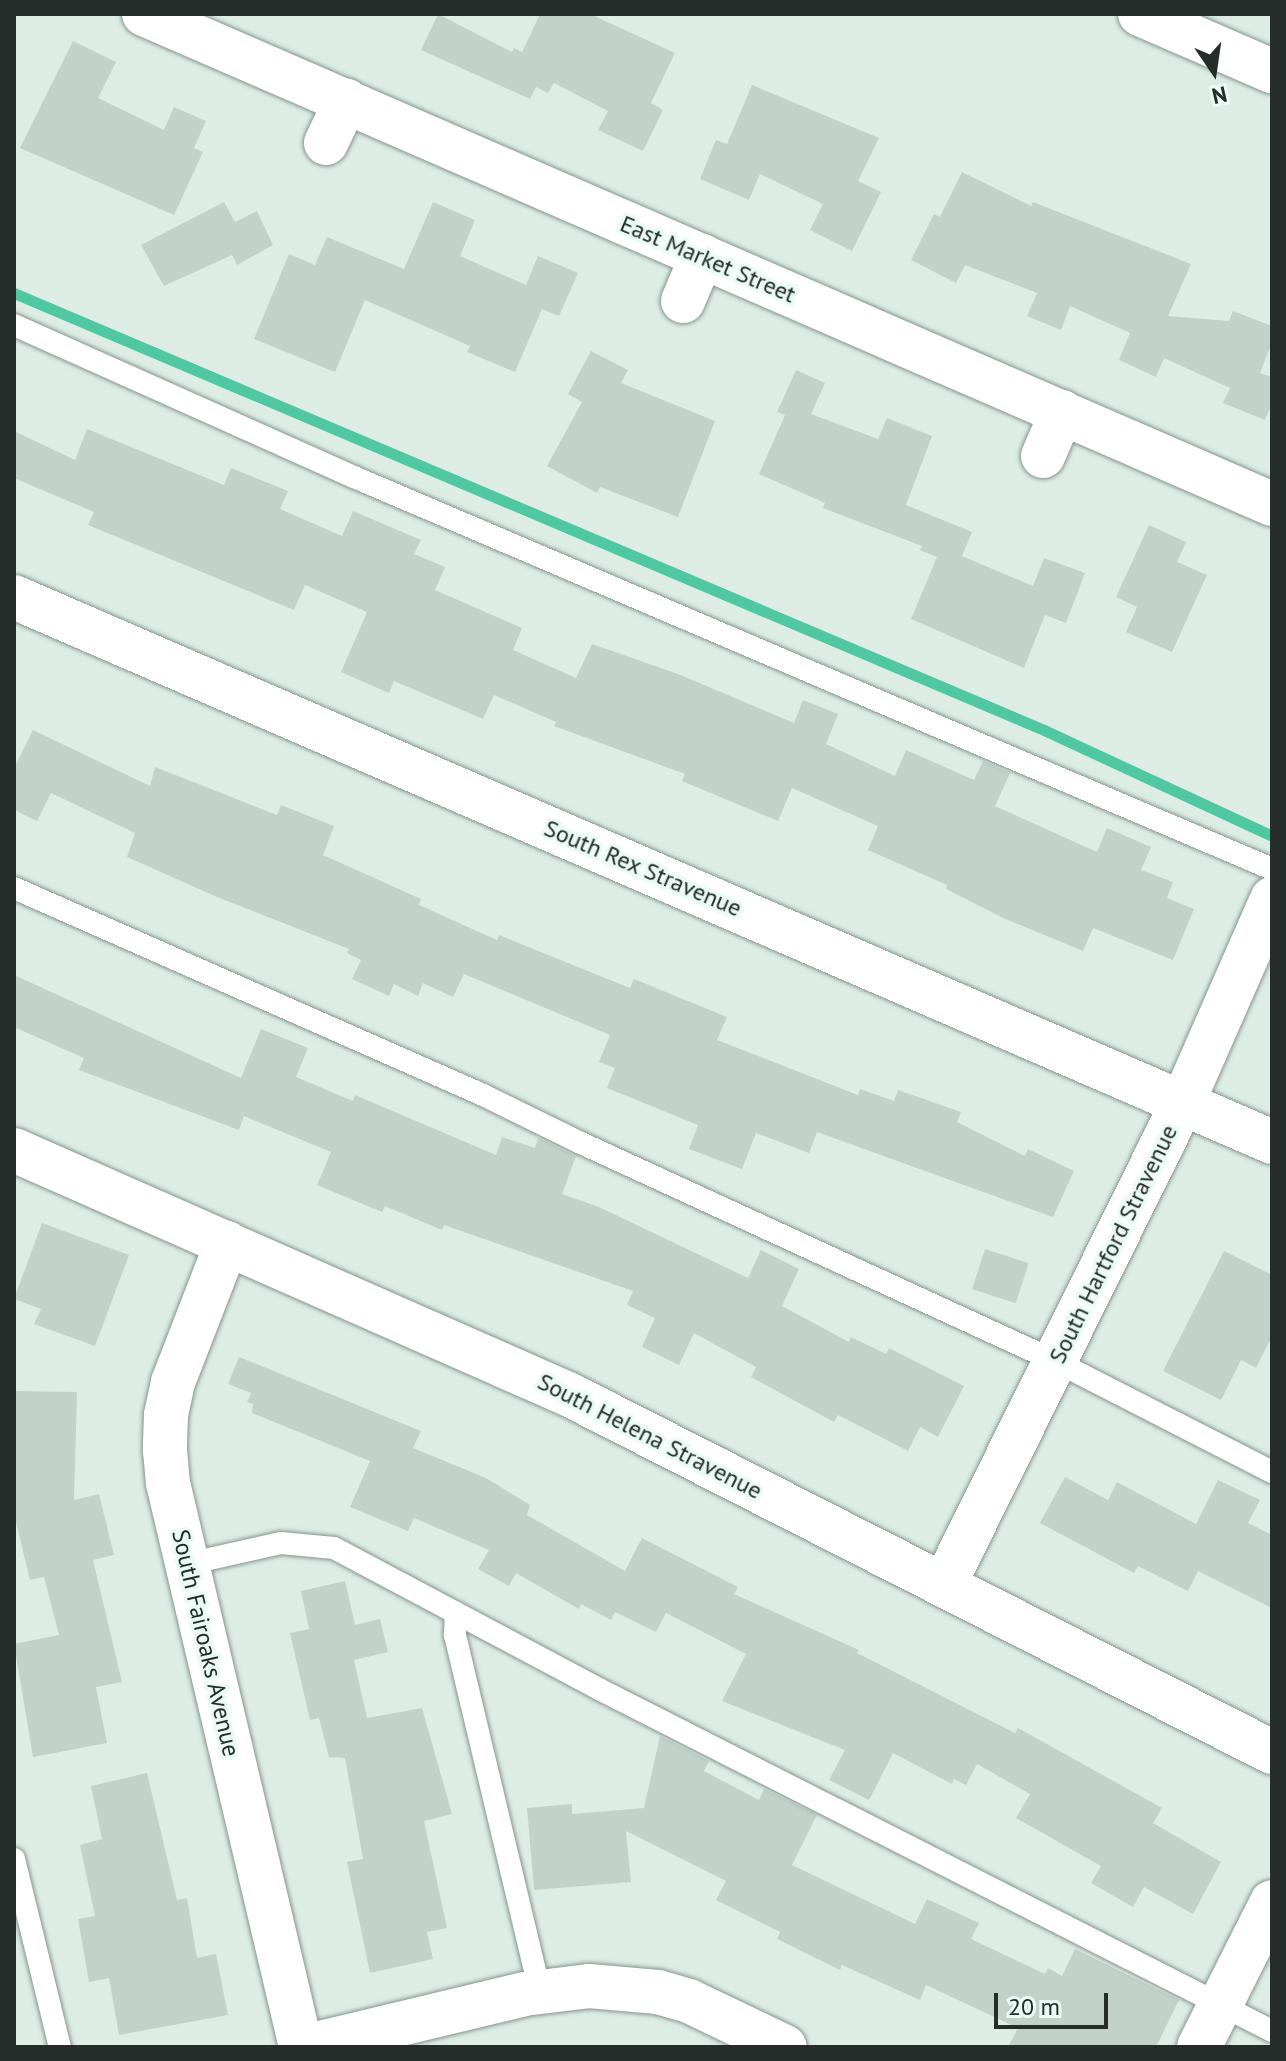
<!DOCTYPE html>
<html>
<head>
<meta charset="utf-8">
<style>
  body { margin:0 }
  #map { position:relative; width:1286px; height:2061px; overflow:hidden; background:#ddede6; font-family:"PT Sans",sans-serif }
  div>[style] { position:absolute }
  .stream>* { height:11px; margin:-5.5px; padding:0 5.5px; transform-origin:5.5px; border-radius:5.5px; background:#4fc8a2 }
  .building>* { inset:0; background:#c2d2cb; transform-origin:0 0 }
  .roads { filter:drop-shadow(0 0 2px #86958f) drop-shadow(0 0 2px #86958f) }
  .service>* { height:22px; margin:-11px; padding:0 11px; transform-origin:11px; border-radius:11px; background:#fff }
  .minor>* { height:44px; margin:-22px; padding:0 22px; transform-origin:22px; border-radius:22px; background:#fff }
  .secondary>* { height:44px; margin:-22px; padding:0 22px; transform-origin:22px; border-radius:22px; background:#fff }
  span { translate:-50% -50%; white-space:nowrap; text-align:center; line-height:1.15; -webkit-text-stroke:7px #eafaf4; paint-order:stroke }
  .street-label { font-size:24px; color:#262c29 }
  .frame { position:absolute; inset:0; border:16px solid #262c29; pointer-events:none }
  .north { position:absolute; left:1174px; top:32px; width:80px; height:80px; -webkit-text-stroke:6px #eafaf4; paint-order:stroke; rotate:167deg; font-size:22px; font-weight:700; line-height:32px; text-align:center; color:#262c29 }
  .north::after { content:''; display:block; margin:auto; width:28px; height:36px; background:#262c29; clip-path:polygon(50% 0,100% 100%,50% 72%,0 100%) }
  .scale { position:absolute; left:994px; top:1993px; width:114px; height:36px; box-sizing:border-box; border:4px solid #262c29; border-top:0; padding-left:10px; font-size:24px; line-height:28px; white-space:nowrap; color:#262c29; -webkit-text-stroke:6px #eafaf4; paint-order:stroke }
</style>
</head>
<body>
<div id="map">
  <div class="stream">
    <i style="left:14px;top:293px;width:1119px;rotate:22.99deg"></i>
    <i style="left:1044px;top:730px;width:251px;rotate:24.9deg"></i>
  </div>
  <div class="building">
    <i style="clip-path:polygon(438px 14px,512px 52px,514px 48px,522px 52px,540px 14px,590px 14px,675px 53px,651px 103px,663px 110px,643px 151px,598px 130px,608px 111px,554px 83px,548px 93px,536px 87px,530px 99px,421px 50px)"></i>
    <i style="clip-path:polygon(73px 41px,116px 62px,98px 98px,164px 130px,174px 107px,206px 121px,194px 148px,203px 152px,174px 215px,20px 148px)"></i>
    <i style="clip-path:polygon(752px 85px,879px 138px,858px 181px,881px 192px,852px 251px,810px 230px,823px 204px,760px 174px,749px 200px,700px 179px,716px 140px,727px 144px)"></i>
    <i style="clip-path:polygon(962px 172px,1031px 206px,1033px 202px,1191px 264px,1168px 316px,1229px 321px,1233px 311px,1272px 326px,1272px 342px,1260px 373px,1272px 377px,1272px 404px,1265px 420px,1223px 403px,1230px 388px,1164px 358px,1156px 377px,1119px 360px,1130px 333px,1070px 306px,1061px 330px,1027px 316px,1037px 293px,965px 265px,956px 283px,911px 260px,934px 214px,940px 217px)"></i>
    <i style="clip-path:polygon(224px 202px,235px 222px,257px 211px,273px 245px,237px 265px,232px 255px,164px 286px,141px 245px)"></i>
    <i style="clip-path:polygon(433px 202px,475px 220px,460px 256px,526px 285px,538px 256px,578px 273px,559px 316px,542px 309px,515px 372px,467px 352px,470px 346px,365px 300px,335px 372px,254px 339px,289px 254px,315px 265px,327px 237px,404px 269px)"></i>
    <i style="clip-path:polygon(591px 351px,628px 370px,621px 383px,715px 421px,678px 517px,600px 487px,597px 493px,547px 466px,582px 402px,568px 394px)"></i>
    <i style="clip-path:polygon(796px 370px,825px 383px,811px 414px,878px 439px,887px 418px,932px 436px,906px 505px,972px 532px,962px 556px,1033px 586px,1044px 558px,1085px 573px,1066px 623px,1045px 615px,1024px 668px,911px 619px,937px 557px,920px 550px,922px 546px,823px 508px,825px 503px,759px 474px,785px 415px,777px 412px)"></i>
    <i style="clip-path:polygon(87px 429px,224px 485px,231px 468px,288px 491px,280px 509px,342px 536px,353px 511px,421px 540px,414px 554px,445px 567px,435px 590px,522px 628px,513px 650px,576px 678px,592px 644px,678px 674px,794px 723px,803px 700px,838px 714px,826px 744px,895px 776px,906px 750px,974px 780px,983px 761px,1010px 773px,995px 806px,1097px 852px,1107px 828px,1151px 847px,1141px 870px,1173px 882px,1167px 898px,1194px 909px,1173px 960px,1093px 928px,1083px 951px,1003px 918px,946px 889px,947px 885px,868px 850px,878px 826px,792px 788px,778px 821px,682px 781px,685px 774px,554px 726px,556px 722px,494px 695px,483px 719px,394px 681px,389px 693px,341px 672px,367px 612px,305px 585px,294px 610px,88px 525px,94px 512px,14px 478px,14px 431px,75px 460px)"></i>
    <i style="clip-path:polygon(1149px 525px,1186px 542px,1177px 562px,1207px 575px,1172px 652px,1126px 632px,1137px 607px,1116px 597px)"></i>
    <i style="clip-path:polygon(33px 730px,150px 786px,155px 767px,277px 815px,281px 805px,334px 826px,323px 855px,421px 899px,419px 905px,497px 940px,499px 935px,630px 988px,634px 979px,727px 1017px,717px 1040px,858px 1095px,860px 1089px,894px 1101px,898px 1090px,961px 1112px,957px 1122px,1025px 1156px,1028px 1149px,1074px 1171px,1053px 1217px,817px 1132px,809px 1153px,756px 1133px,742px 1169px,689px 1149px,698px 1125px,607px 1088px,615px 1068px,599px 1062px,610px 1035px,464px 974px,453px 997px,423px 983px,418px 996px,394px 984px,389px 996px,352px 979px,361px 960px,347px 953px,349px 949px,217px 897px,127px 857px,135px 833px,51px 793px,37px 821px,14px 810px,14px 768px)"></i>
    <i style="clip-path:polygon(14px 975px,241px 1078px,261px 1029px,308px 1048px,296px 1077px,353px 1101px,355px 1095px,496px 1155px,502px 1137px,535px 1148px,538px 1138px,576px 1156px,562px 1194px,599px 1207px,748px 1278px,761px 1250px,799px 1269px,782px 1306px,849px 1342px,851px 1337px,886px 1354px,889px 1348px,964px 1386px,938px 1437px,920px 1427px,908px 1451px,838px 1415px,834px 1422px,751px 1377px,756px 1367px,694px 1333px,679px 1365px,642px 1347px,655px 1318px,627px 1305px,633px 1291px,444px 1225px,442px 1230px,385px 1206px,382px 1212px,317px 1185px,331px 1152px,244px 1116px,239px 1130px,79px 1070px,84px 1058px,14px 1027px)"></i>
    <i style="clip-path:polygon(42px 1223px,129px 1255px,95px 1346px,34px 1324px,41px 1309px,14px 1299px)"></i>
    <i style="left:985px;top:1249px;width:46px;height:42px;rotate:18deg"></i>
    <i style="clip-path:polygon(1224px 1251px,1272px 1275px,1272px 1336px,1256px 1368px,1241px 1360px,1221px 1400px,1163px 1371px)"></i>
    <i style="clip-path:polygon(239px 1357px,421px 1431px,413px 1448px,486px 1478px,530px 1505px,527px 1515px,625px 1571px,642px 1538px,738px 1587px,734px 1594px,859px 1650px,857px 1653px,1015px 1733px,1018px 1728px,1162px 1808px,1153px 1823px,1221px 1862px,1193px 1914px,1144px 1887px,1133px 1907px,1091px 1883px,1101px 1866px,1016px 1818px,1030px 1794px,977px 1764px,966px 1785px,954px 1779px,952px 1784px,893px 1753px,869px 1800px,829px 1780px,845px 1750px,722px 1701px,746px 1654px,666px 1613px,656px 1632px,615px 1612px,611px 1620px,581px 1604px,579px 1609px,516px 1573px,509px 1586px,478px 1569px,489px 1550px,414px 1518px,408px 1531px,350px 1507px,370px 1461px,252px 1413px,253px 1404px,247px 1402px,251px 1393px,228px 1384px)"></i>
    <i style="clip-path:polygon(14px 1391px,77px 1392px,74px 1500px,99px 1494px,114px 1555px,93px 1560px,122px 1682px,96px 1687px,107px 1743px,33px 1757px,14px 1644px,59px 1635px,44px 1577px,30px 1580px,14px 1514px)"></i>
    <i style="clip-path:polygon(1065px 1477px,1108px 1500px,1117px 1482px,1196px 1524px,1218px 1480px,1260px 1500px,1248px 1523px,1272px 1535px,1272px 1608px,1198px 1571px,1188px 1591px,1138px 1566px,1134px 1573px,1040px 1523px)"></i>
    <i style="clip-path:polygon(345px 1581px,355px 1625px,380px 1619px,388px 1652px,354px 1660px,367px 1718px,422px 1708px,452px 1814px,424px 1821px,447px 1928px,427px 1932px,433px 1959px,370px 1973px,347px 1862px,363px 1859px,345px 1758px,329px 1757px,319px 1718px,310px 1720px,290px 1633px,309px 1629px,301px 1591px)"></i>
    <i style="clip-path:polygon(660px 1736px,709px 1761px,704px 1771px,759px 1800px,764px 1789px,817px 1815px,792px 1865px,915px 1924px,927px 1899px,979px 1923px,971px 1939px,1045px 1974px,1048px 1968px,1062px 1976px,1075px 1949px,1179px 2000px,1156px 2047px,1008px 2047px,1018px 2028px,926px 1985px,920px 2000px,842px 1965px,840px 1970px,777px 1939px,780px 1932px,716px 1900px,726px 1881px,626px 1831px,631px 1882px,534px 1890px,527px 1808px,572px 1804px,572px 1814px,644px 1808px)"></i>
    <i style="clip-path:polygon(147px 1773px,177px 1900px,187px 1898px,197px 1958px,216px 1954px,228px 2015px,119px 2035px,109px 1978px,89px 1982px,78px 1919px,95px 1916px,80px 1845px,102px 1839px,91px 1786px)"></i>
  </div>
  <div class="roads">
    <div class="service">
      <i style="left:14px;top:325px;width:372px;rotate:24.1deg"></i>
      <i style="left:354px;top:477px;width:998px;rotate:23.12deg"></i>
      <i style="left:14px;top:888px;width:513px;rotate:23.81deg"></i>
      <i style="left:483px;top:1095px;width:109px;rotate:26.1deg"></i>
      <i style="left:581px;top:1143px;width:522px;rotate:24.7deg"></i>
      <i style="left:1055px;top:1361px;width:244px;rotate:27.1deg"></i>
      <i style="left:187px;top:1564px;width:96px;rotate:-12.6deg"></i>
      <i style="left:281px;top:1543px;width:53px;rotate:5.4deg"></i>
      <i style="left:334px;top:1548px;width:300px;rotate:28deg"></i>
      <i style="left:599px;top:1689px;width:755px;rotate:26.94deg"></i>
      <i style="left:456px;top:1613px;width:22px;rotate:93deg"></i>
      <i style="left:455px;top:1635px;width:366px;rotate:76.6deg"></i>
      <i style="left:14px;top:1859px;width:194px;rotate:76.3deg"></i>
    </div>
    <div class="minor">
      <i style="left:144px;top:14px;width:1230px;rotate:23.48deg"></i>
      <i style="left:326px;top:143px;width:47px;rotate:-64.5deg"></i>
      <i style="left:683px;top:301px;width:49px;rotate:-67.1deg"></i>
      <i style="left:1043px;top:456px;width:48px;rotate:-66.6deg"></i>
      <i style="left:14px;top:597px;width:1371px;rotate:23.42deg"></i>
      <i style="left:14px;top:1150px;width:608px;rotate:23.78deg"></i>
      <i style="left:570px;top:1395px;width:788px;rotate:26.96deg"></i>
      <i style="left:227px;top:1243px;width:149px;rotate:111.2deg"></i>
      <i style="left:173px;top:1382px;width:34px;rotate:102deg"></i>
      <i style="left:166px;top:1415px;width:35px;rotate:92deg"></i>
      <i style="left:165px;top:1450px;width:33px;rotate:85deg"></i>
      <i style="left:168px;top:1483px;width:579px;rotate:76.73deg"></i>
      <i style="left:944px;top:1585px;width:539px;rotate:-63.67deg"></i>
      <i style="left:1183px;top:1102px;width:222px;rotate:-66.3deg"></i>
      <i style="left:304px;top:2047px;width:226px;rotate:-13.5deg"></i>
      <i style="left:524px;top:1994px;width:65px;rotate:-7deg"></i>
      <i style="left:589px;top:1986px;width:69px;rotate:5deg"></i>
      <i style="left:658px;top:1992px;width:32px;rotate:16deg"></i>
      <i style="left:689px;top:2001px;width:106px;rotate:25.6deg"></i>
      <i style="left:1199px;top:2047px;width:162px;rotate:-63.3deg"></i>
    </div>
    <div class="secondary">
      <i style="left:1140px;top:14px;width:144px;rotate:23.4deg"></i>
    </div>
  </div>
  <div class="street-label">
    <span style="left:708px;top:259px;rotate:23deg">East Market Street</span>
    <span style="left:643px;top:868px;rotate:23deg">South Rex Stravenue</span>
    <span style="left:1113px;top:1244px;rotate:-64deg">South Hartford Stravenue</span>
    <span style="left:650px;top:1436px;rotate:27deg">South Helena Stravenue</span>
    <span style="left:206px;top:1643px;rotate:77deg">South Fairoaks Avenue</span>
  </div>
  <div class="frame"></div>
  <div class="north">N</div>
  <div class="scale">20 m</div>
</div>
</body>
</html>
